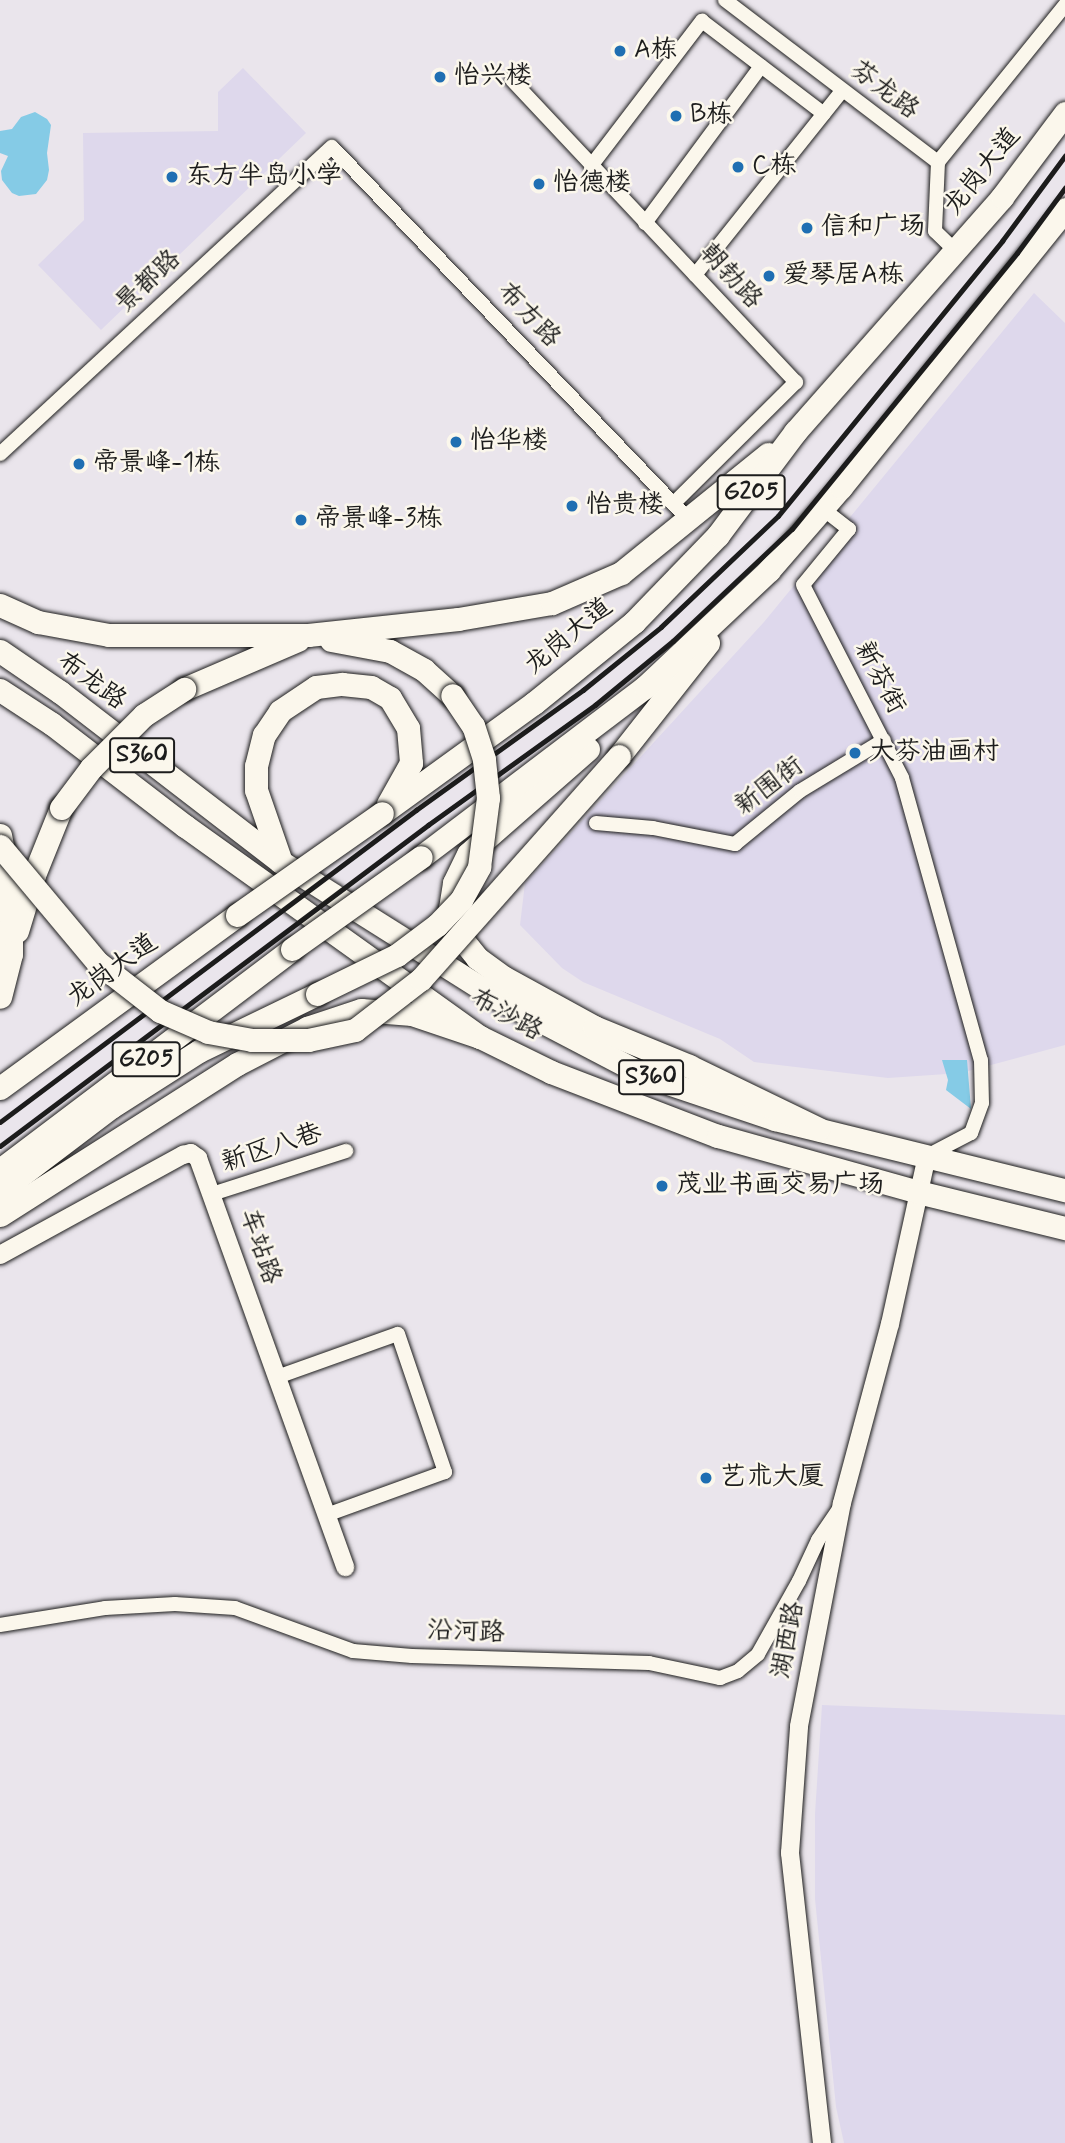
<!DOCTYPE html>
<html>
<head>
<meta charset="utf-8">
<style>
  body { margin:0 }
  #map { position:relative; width:1065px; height:2143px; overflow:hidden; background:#eae5ec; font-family:Mynerve,"LXGW WenKai TC",sans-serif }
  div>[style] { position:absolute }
  .built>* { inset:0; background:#ded8ec }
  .water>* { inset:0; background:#85cbe6 }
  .roads { filter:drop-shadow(0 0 2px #1c1c1c) drop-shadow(0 0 2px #1c1c1c) }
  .minor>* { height:14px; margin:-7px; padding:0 7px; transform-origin:7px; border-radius:7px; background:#fbf7ec }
  .tertiary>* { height:18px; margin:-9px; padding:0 9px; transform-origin:9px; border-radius:9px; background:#fbf7ec }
  .primary>* { height:23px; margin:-11.5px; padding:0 11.5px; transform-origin:11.5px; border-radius:11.5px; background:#fbf7ec }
  .trunk>* { height:23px; margin:-11.5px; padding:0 11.5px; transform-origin:11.5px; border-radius:11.5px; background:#fbf7ec }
  .rail>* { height:4.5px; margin:-2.25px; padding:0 2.25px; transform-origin:2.25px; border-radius:2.25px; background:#1c1c1c }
  .bridges { filter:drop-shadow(0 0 2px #1c1c1c) drop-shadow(0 0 2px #1c1c1c) }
  .trunk-bridge>* { height:23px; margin:-11.5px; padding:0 11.5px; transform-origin:11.5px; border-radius:11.5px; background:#fbf7ec }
  .dots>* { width:19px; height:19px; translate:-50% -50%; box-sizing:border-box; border:4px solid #fbf7ec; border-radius:50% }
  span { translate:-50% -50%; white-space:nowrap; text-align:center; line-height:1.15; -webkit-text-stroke:5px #fbf7ec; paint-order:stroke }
  .shield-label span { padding:2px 5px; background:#fbf7ec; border:2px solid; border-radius:5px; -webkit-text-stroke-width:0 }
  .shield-label { font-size:24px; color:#1c1c1c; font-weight:700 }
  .poi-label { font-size:26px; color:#1c1c1c }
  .left { translate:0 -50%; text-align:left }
  .street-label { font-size:26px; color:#1c1c1c }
</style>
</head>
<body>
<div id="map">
  <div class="built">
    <i style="clip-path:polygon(243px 68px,306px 133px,101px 330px,38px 265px,84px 220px,83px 133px,218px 131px,218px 92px)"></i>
    <i style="clip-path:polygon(1034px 293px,1065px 323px,1065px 1045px,961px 1073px,888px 1078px,754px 1062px,720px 1039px,583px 982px,562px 968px,520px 925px,525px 883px,764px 622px)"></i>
    <i style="clip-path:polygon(822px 1705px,1065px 1715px,1065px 2143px,844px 2143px,836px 2107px,815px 1899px,815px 1814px)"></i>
  </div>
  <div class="water">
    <i style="clip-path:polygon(35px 112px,47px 119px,51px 125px,47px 153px,49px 170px,47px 180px,36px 194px,19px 196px,12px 193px,2px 180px,1px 171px,8px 156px,0 153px,0 131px,12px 129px,21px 117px)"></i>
    <i style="clip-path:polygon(942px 1060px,967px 1060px,971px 1109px,946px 1090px,948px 1080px)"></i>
  </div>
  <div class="roads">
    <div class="minor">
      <i style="left:725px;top:0;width:268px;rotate:37.3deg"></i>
      <i style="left:938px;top:162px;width:69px;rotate:92.5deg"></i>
      <i style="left:935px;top:231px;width:28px;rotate:44deg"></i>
      <i style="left:512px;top:80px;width:415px;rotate:46.8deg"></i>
      <i style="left:796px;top:382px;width:173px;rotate:135.2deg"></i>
      <i style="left:938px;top:162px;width:202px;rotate:-51deg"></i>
      <i style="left:591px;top:166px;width:183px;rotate:-52.6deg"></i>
      <i style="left:702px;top:21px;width:153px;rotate:37.3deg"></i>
      <i style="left:645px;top:223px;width:195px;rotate:-53.5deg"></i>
      <i style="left:695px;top:275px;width:236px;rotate:-51.4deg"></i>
      <i style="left:0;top:454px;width:452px;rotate:-42.8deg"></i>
      <i style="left:332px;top:147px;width:515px;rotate:46.26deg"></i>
      <i style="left:823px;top:509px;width:33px;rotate:38deg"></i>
      <i style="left:849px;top:529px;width:72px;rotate:129.4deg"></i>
      <i style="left:803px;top:585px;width:217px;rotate:62.8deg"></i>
      <i style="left:902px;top:778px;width:293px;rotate:74.4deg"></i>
      <i style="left:981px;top:1060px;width:43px;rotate:88.7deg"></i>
      <i style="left:982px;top:1103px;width:32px;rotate:110deg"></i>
      <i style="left:971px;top:1133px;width:50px;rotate:152.4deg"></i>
      <i style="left:596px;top:823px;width:57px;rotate:5deg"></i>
      <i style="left:653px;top:828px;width:84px;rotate:11deg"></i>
      <i style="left:735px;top:844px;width:84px;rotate:-39.2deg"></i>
      <i style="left:800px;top:791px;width:98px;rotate:-31.3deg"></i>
      <i style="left:212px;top:1194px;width:141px;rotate:-17.8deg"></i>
      <i style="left:277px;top:1377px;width:128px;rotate:-19.6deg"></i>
      <i style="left:398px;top:1334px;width:146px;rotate:71.2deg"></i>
      <i style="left:445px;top:1472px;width:127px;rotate:160.1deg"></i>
      <i style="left:0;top:1625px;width:106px;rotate:-9.2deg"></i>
      <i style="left:105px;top:1608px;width:70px;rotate:-3.3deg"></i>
      <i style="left:175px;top:1604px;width:60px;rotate:3.8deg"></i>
      <i style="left:235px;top:1608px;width:126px;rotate:20deg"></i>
      <i style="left:353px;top:1651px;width:59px;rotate:4.8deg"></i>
      <i style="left:412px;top:1656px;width:237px;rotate:1.7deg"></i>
      <i style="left:649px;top:1663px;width:73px;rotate:11.9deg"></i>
      <i style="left:720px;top:1678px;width:19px;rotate:-21deg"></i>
      <i style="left:738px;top:1671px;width:26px;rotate:-40deg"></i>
      <i style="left:758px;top:1654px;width:84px;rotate:-60.7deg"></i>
      <i style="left:799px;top:1581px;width:45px;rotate:-65.1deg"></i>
      <i style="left:818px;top:1540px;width:37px;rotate:-56deg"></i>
    </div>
    <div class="tertiary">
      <i style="left:0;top:1255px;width:209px;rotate:-28.7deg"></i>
      <i style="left:183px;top:1155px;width:8px;rotate:-14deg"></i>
      <i style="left:191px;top:1153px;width:9px;rotate:36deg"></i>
      <i style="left:198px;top:1158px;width:435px;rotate:70.2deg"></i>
      <i style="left:822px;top:2143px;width:292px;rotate:-96.3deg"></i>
      <i style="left:790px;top:1853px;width:127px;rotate:-85.9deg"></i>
      <i style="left:799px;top:1726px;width:227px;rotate:-79.1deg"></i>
      <i style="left:842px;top:1503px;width:185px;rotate:-75deg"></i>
      <i style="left:890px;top:1324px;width:172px;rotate:-77.6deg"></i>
    </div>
    <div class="primary">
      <i style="left:0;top:651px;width:73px;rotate:34.3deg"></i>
      <i style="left:60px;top:692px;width:279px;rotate:37.6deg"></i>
      <i style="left:281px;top:862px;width:253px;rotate:32.2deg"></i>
      <i style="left:495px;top:997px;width:168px;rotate:27.6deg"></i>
      <i style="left:644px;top:1075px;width:138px;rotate:18.6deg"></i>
      <i style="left:775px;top:1119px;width:299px;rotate:13.8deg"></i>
      <i style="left:0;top:690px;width:62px;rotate:33.2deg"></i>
      <i style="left:52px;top:724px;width:168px;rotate:37.5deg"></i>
      <i style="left:185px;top:826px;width:363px;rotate:35.6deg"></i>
      <i style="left:480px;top:1037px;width:79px;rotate:26.2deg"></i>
      <i style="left:551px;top:1072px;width:179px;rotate:21deg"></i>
      <i style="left:718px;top:1136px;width:208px;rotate:15.6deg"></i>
      <i style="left:918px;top:1192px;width:151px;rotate:13.8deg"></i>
    </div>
    <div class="trunk">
      <i style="left:0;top:605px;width:42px;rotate:24.1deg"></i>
      <i style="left:38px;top:622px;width:72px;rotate:10.4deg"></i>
      <i style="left:109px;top:635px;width:199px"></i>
      <i style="left:308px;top:635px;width:151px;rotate:-6.1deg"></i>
      <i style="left:458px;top:619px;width:95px;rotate:-9.7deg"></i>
      <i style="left:552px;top:603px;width:75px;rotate:-23.5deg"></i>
      <i style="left:621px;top:573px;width:189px;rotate:-39deg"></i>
      <i style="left:331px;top:640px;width:60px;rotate:10.6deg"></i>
      <i style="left:390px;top:651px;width:39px;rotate:29deg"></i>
      <i style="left:424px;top:670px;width:38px;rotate:42deg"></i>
      <i style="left:184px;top:689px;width:124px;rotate:-23.3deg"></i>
      <i style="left:588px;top:749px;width:159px;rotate:138.8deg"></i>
      <i style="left:468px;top:854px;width:32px;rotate:116deg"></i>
      <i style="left:454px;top:883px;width:25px;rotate:99deg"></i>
      <i style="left:450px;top:908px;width:26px;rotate:74deg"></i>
      <i style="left:457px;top:933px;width:32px;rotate:51deg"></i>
      <i style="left:477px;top:958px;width:34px;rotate:36deg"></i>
      <i style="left:505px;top:978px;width:102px;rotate:28.8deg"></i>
      <i style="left:594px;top:1027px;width:103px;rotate:22.3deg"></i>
      <i style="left:689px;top:1066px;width:144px;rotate:25.9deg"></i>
      <i style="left:619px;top:756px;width:144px;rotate:-51.8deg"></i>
      <i style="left:382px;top:813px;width:188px;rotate:-35.9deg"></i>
      <i style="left:534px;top:703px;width:129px;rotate:-39deg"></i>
      <i style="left:634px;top:622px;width:121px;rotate:-46deg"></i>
      <i style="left:718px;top:535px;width:129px;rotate:-53.2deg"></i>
      <i style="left:795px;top:432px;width:313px;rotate:-48.6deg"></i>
      <i style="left:1002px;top:197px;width:105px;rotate:-53.1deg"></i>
      <i style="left:0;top:835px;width:48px;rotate:79.2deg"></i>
      <i style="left:9px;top:882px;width:39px;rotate:87deg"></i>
      <i style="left:11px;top:921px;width:33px;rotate:90deg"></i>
      <i style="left:11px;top:954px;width:44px;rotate:104.3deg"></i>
      <i style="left:421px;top:857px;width:281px;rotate:-37.2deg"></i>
      <i style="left:645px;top:687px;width:170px;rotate:-43.3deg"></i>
      <i style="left:769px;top:570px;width:110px;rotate:-49.1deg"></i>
      <i style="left:841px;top:487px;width:357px;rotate:-51.1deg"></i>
      <i style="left:281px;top:862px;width:76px;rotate:-109.1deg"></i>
      <i style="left:256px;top:790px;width:24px;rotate:-90deg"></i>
      <i style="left:256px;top:766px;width:32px;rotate:-76deg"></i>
      <i style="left:264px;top:735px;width:29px;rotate:-56deg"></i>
      <i style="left:280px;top:711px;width:43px;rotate:-33.7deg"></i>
      <i style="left:316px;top:687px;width:26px;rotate:-7deg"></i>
      <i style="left:342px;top:684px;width:29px;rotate:6deg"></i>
      <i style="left:371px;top:687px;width:22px;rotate:30deg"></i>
      <i style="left:390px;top:698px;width:35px;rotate:59deg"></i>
      <i style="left:408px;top:728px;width:35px;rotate:85deg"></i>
      <i style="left:411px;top:763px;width:47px;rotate:119.3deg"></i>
      <i style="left:17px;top:931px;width:59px;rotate:-73.1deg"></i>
      <i style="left:34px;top:875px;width:72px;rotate:-68.1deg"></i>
      <i style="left:0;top:1088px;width:293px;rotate:-36.1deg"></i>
      <i style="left:0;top:1170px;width:366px;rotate:-37.1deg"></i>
      <i style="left:0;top:1191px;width:139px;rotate:-37.1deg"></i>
      <i style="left:111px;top:1107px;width:104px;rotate:-32.5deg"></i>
      <i style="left:199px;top:1051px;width:131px;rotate:-25.8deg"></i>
      <i style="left:0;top:1215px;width:281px;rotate:-32.5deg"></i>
      <i style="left:237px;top:1064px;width:79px;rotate:-27.2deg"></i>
      <i style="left:307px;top:1028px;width:57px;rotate:-18.4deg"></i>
      <i style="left:361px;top:1010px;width:51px;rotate:4.5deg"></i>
      <i style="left:412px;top:1014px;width:72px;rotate:18.7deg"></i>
    </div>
  </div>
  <div class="rail">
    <i style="left:0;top:1122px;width:520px;rotate:-36.87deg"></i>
    <i style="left:416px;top:810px;width:206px;rotate:-35.7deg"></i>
    <i style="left:583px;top:690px;width:100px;rotate:-38.9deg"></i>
    <i style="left:661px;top:627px;width:161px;rotate:-43.5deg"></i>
    <i style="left:778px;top:516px;width:355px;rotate:-50.8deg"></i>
    <i style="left:1002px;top:241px;width:106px;rotate:-53.5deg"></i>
    <i style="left:0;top:1146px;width:535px;rotate:-36.87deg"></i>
    <i style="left:428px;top:825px;width:206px;rotate:-35.7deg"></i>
    <i style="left:595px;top:705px;width:101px;rotate:-39.4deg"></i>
    <i style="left:673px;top:641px;width:163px;rotate:-43.3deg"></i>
    <i style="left:792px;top:529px;width:356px;rotate:-50.8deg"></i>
    <i style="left:1017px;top:253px;width:81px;rotate:-53.6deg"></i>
  </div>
  <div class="bridges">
    <div class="trunk-bridge">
      <i style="left:61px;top:808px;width:50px;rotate:-53.1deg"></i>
      <i style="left:91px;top:768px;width:75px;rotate:-45deg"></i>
      <i style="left:144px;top:715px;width:48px;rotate:-33deg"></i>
      <i style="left:0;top:846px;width:151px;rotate:50.1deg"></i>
      <i style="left:97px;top:962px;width:80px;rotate:37.9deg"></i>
      <i style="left:160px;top:1011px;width:52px;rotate:23.6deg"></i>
      <i style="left:208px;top:1032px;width:45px;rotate:10.3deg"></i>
      <i style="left:252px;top:1040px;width:56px"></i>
      <i style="left:308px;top:1040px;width:48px;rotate:-12deg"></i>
      <i style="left:355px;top:1030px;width:83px;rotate:-37.7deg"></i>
      <i style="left:421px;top:979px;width:298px;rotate:-48.4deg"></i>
      <i style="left:237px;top:915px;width:177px;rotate:-35.1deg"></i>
      <i style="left:292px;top:949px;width:158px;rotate:-35.5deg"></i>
      <i style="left:317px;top:994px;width:89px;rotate:-26deg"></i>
      <i style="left:397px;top:955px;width:50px;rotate:-36.9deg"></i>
      <i style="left:437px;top:925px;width:35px;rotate:-46deg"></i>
      <i style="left:461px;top:900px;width:38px;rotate:-61deg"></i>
      <i style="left:479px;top:867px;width:70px;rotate:-82.6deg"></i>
      <i style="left:488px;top:798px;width:39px;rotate:-96deg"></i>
      <i style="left:484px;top:759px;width:35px;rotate:-108deg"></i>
      <i style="left:473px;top:726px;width:37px;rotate:-124deg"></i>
    </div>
  </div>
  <div class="dots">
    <i style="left:620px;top:51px;background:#1f6fb2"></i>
    <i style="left:440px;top:77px;background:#1f6fb2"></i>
    <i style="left:676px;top:116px;background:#1f6fb2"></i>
    <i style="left:738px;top:167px;background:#1f6fb2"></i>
    <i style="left:172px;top:177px;background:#1f6fb2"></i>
    <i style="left:539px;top:184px;background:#1f6fb2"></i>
    <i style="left:807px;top:228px;background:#1f6fb2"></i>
    <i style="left:769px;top:276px;background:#1f6fb2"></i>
    <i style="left:456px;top:442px;background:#1f6fb2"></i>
    <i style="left:79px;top:464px;background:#1f6fb2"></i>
    <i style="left:572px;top:506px;background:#1f6fb2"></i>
    <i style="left:301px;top:520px;background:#1f6fb2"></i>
    <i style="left:855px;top:753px;background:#1f6fb2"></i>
    <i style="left:662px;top:1186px;background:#1f6fb2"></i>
    <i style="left:706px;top:1478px;background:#1f6fb2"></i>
  </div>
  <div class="shield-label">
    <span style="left:751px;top:492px">G205</span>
    <span style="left:142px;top:755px">S360</span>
    <span style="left:146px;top:1059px">G205</span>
    <span style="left:651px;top:1077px">S360</span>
  </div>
  <div class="poi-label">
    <span class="left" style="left:634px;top:51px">A栋</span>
    <span class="left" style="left:454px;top:77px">怡兴楼</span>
    <span class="left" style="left:690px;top:116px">B栋</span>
    <span class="left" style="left:752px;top:167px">C栋</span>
    <span class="left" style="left:186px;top:177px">东方半岛小学</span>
    <span class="left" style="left:553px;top:184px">怡德楼</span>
    <span class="left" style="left:821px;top:228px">信和广场</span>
    <span class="left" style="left:783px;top:276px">爱琴居A栋</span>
    <span class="left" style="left:470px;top:442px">怡华楼</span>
    <span class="left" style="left:93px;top:464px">帝景峰-1栋</span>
    <span class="left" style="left:586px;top:506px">怡贵楼</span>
    <span class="left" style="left:315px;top:520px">帝景峰-3栋</span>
    <span class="left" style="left:869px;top:753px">大芬油画村</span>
    <span class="left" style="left:676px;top:1186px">茂业书画交易广场</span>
    <span class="left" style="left:720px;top:1478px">艺术大厦</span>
  </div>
  <div class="street-label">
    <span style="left:884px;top:91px;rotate:37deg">芬龙路</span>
    <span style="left:983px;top:172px;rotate:-51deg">龙岗大道</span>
    <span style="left:730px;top:277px;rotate:47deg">朝勃路</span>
    <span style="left:149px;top:282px;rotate:-43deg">景都路</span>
    <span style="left:528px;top:316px;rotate:46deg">布方路</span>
    <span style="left:569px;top:637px;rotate:-39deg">龙岗大道</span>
    <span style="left:879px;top:678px;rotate:62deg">新芬街</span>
    <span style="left:91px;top:682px;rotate:36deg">布龙路</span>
    <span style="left:770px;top:787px;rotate:-37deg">新围街</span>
    <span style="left:113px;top:971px;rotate:-36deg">龙岗大道</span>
    <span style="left:506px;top:1016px;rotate:29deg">布沙路</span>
    <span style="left:272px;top:1149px;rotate:-18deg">新区八巷</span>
    <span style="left:259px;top:1247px;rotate:71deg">车站路</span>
    <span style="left:466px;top:1633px;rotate:2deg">沿河路</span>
    <span style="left:789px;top:1640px;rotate:-79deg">湖西路</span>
  </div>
</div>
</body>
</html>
